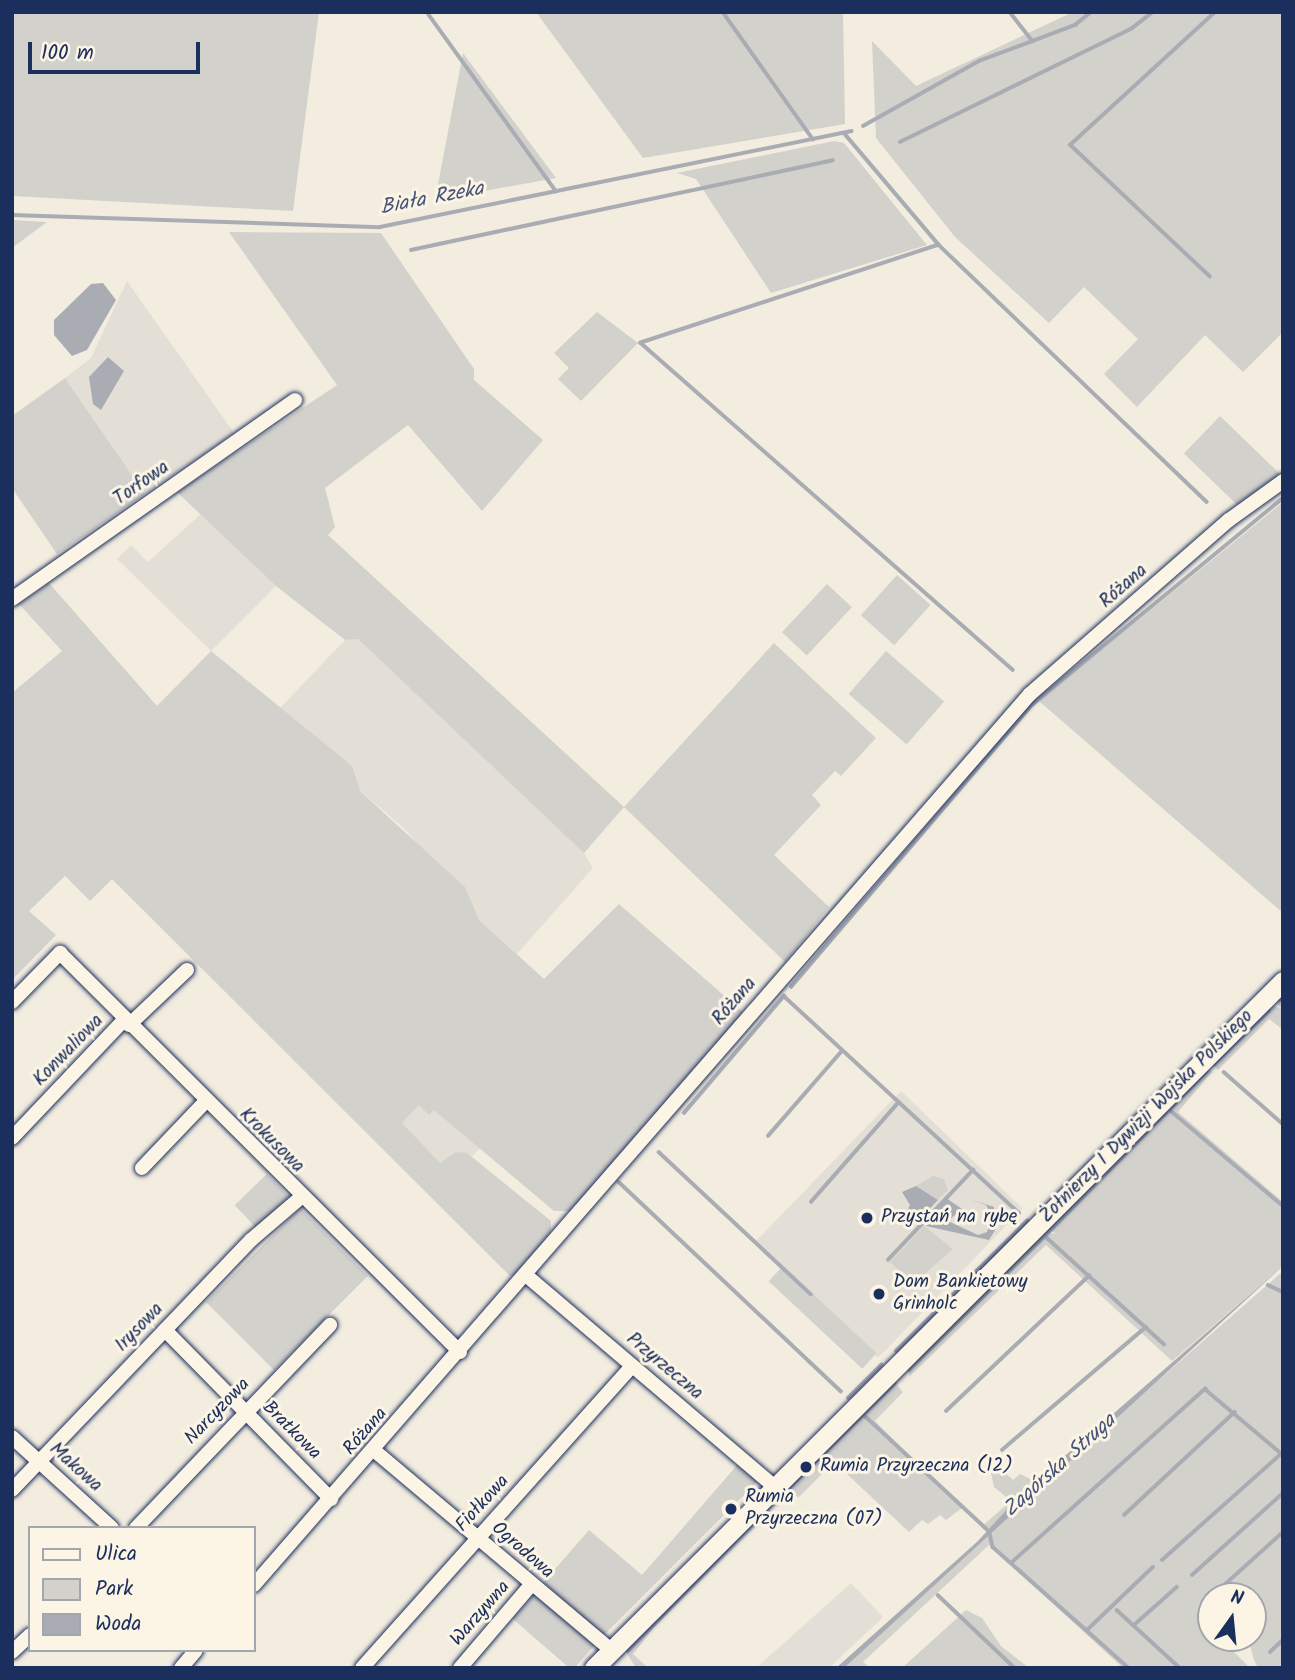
<!DOCTYPE html>
<html>
<head>
<meta charset="utf-8">
<style>
  body { margin:0 }
  #map { position:relative; width:1295px; height:1680px; overflow:hidden; background:#f3ede0; font-family:Kalam,sans-serif }
  div>[style] { position:absolute }
  .built>* { inset:0; background:#e3dfd6; transform-origin:0 0 }
  .green>* { inset:0; background:#d3d1cc; transform-origin:0 0 }
  .water>* { inset:0; background:#a9acb3 }
  .stream>* { height:3.5px; margin:-1.75px; padding:0 1.75px; transform-origin:1.75px; border-radius:1.75px; background:#a9acb3 }
  .roads { filter:drop-shadow(0 0 2px #1b2f5e) drop-shadow(0 0 2px #1b2f5e) }
  .street>* { height:14px; margin:-7px; padding:0 7px; transform-origin:7px; border-radius:7px; background:#fcf5e5 }
  .secondary>* { height:19px; margin:-9.5px; padding:0 9.5px; transform-origin:9.5px; border-radius:9.5px; background:#fcf5e5 }
  .dots>* { width:19px; height:19px; translate:-50% -50%; box-sizing:border-box; border:4px solid #fcf5e5; border-radius:50% }
  span { translate:-50% -50%; white-space:nowrap; text-align:center; line-height:1.15; -webkit-text-stroke:6px #fcf5e5; paint-order:stroke }
  .street-label { font-size:19px; color:#1b2f5e }
  .poi-label { font-size:19px; color:#1b2f5e }
  .left { translate:0 -50%; text-align:left }
  .water-label { font-size:21px; color:#465478; font-style:italic }
  .frame { position:absolute; inset:0; border:14px solid #1b2f5e; pointer-events:none }
  .legend { position:absolute; left:28px; top:1526px; width:228px; height:126px; box-sizing:border-box; background:#fcf5e5; border:2px solid #a2a6af; margin:0; padding:9px 12px; list-style:none; font-size:21px; color:#1b2f5e }
  .legend li { display:flex; align-items:center; gap:14px; height:35px }
  .legend b { width:35px; border:2px solid #a2a6af }
  .north { position:absolute; left:1197px; top:1582px; width:70px; height:70px; box-sizing:border-box; background:#fcf5e5; border:2px solid #a2a6af; border-radius:50%; rotate:15deg; font-size:19px; font-weight:700; line-height:28px; text-align:center; color:#1b2f5e }
  .north::after { content:''; display:block; margin:auto; width:24px; height:32px; background:#1b2f5e; clip-path:polygon(50% 0,100% 100%,50% 72%,0 100%) }
  .scale { position:absolute; left:28px; top:42px; width:172px; height:32px; box-sizing:border-box; border:4px solid #1b2f5e; border-top:0; padding-left:9px; font-size:21px; line-height:24px; white-space:nowrap; color:#1b2f5e; -webkit-text-stroke:5px #fcf5e5; paint-order:stroke }
</style>
</head>
<body>
<div id="map">
  <div class="built">
    <i style="clip-path:polygon(127px 281px,234px 433px,145px 494px,65px 378px,91px 358px)"></i>
    <i style="clip-path:polygon(201px 514px,276px 586px,211px 651px,117px 559px,131px 545px,148px 562px)"></i>
    <i style="clip-path:polygon(358px 639px,582px 850px,593px 868px,517px 954px,479px 920px,405px 829px,361px 792px,352px 766px,279px 709px,345px 640px)"></i>
    <i style="left:423px;top:1091px;width:81px;height:64px;rotate:45deg"></i>
    <i style="left:901px;top:1091px;width:169px;height:208px;rotate:44deg"></i>
    <i style="clip-path:polygon(851px 1583px,883px 1617px,829px 1668px,756px 1668px)"></i>
  </div>
  <div class="green">
    <i style="clip-path:polygon(12px 12px,319px 12px,293px 211px,12px 196px)"></i>
    <i style="clip-path:polygon(536px 12px,843px 12px,845px 124px,643px 158px)"></i>
    <i style="clip-path:polygon(1073px 12px,1283px 12px,1283px 332px,1243px 372px,1205px 335px,1137px 407px,1104px 374px,1138px 339px,1084px 287px,1049px 323px,955px 237px,876px 138px,872px 41px,916px 86px)"></i>
    <i style="clip-path:polygon(463px 53px,556px 178px,435px 200px)"></i>
    <i style="clip-path:polygon(834px 141px,844px 143px,927px 245px,771px 293px,696px 179px,677px 173px)"></i>
    <i style="clip-path:polygon(12px 220px,47px 222px,12px 248px)"></i>
    <i style="clip-path:polygon(229px 232px,381px 233px,474px 369px,474px 380px,543px 440px,482px 511px,408px 425px,325px 488px,335px 527px,328px 535px,624px 807px,774px 643px,876px 738px,841px 776px,835px 771px,812px 795px,821px 805px,774px 855px,829px 907px,785px 962px,624px 807px,584px 853px,358px 639px,345px 640px,276px 586px,177px 492px,337px 385px)"></i>
    <i style="clip-path:polygon(597px 312px,638px 343px,581px 401px,558px 379px,569px 368px,554px 353px)"></i>
    <i style="clip-path:polygon(65px 378px,145px 494px,57px 554px,12px 488px,12px 416px)"></i>
    <i style="left:1220px;top:416px;width:83px;height:52px;rotate:44deg"></i>
    <i style="clip-path:polygon(1283px 502px,1283px 913px,1039px 701px)"></i>
    <i style="left:897px;top:575px;width:45px;height:54px;rotate:42deg"></i>
    <i style="clip-path:polygon(49px 583px,157px 706px,211px 651px,352px 766px,361px 792px,465px 887px,479px 920px,544px 979px,619px 904px,744px 1013px,573px 1211px,554px 1211px,434px 1110px,429px 1115px,419px 1105px,402px 1123px,440px 1163px,456px 1152px,467px 1153px,551px 1221px,551px 1235px,517px 1275px,510px 1276px,112px 879px,90px 901px,65px 876px,29px 911px,56px 935px,12px 980px,12px 693px,62px 651px,19px 604px)"></i>
    <i style="left:827px;top:584px;width:34px;height:66px;rotate:43deg"></i>
    <i style="left:886px;top:651px;width:77px;height:57px;rotate:41deg"></i>
    <i style="clip-path:polygon(1283px 989px,1283px 1030px,1269px 1019px,1218px 1070px,1210px 1062px,1271px 1006px,1281px 1008px,1275px 1001px)"></i>
    <i style="clip-path:polygon(1205px 1066px,1212px 1072px,1178px 1112px,1283px 1202px,1283px 1266px,1172px 1361px,1046px 1245px,910px 1376px,906px 1366px,1041px 1232px,1056px 1234px,1048px 1228px)"></i>
    <i style="left:267px;top:1174px;width:33px;height:45px;rotate:46deg"></i>
    <i style="clip-path:polygon(933px 1176px,944px 1179px,948px 1190px,938px 1200px,916px 1186px)"></i>
    <i style="left:300px;top:1208px;width:96px;height:133px;rotate:45deg"></i>
    <i style="clip-path:polygon(924px 1226px,953px 1249px,913px 1284px,890px 1262px)"></i>
    <i style="left:783px;top:1266px;width:128px;height:21px;rotate:43deg"></i>
    <i style="clip-path:polygon(1283px 1271px,1283px 1668px,1258px 1668px,1254px 1660px,1248px 1638px,1253px 1638px,1253px 1596px,1211px 1596px,1211px 1638px,1236px 1638px,1228px 1646px,1250px 1668px,1123px 1668px,989px 1545px,863px 1662px,870px 1668px,844px 1668px,1024px 1498px)"></i>
    <i style="clip-path:polygon(893px 1381px,903px 1392px,875px 1421px,962px 1508px,946px 1520px,940px 1515px,928px 1524px,922px 1520px,909px 1532px,834px 1462px,799px 1497px,786px 1494px)"></i>
    <i style="clip-path:polygon(738px 1464px,758px 1481px,602px 1637px,542px 1584px,589px 1530px,642px 1575px)"></i>
    <i style="clip-path:polygon(998px 1466px,1013px 1480px,1020px 1474px,1035px 1481px,987px 1532px,981px 1527px,1011px 1501px,994px 1487px,991px 1473px)"></i>
    <i style="clip-path:polygon(778px 1495px,768px 1514px,653px 1629px,633px 1654px,648px 1668px,636px 1668px,623px 1647px)"></i>
    <i style="left:535px;top:1593px;width:79px;height:34px;rotate:41deg"></i>
    <i style="clip-path:polygon(966px 1610px,982px 1618px,1001px 1646px,1029px 1668px,902px 1668px)"></i>
  </div>
  <div class="water">
    <i style="clip-path:polygon(103px 283px,116px 300px,87px 350px,72px 356px,54px 335px,54px 320px,91px 284px)"></i>
    <i style="clip-path:polygon(108px 357px,124px 371px,101px 410px,93px 404px,89px 377px)"></i>
    <i style="clip-path:polygon(916px 1186px,938px 1200px,912px 1227px,903px 1220px,910px 1205px,902px 1192px)"></i>
    <i style="clip-path:polygon(946px 1198px,962px 1209px,948px 1221px,978px 1235px,987px 1232px,993px 1217px,986px 1205px,969px 1199px,994px 1207px,997px 1227px,989px 1240px,926px 1226px)"></i>
    <i style="clip-path:polygon(1283px 1266px,844px 1668px,836px 1668px,978px 1541px,1020px 1495px)"></i>
  </div>
  <div class="stream">
    <i style="left:427px;top:12px;width:221px;rotate:54.2deg"></i>
    <i style="left:723px;top:12px;width:156px;rotate:54.7deg"></i>
    <i style="left:1010px;top:12px;width:37px;rotate:52deg"></i>
    <i style="left:863px;top:126px;width:133px;rotate:-29.3deg"></i>
    <i style="left:979px;top:61px;width:103px;rotate:-20.6deg"></i>
    <i style="left:1075px;top:25px;width:21px;rotate:-39deg"></i>
    <i style="left:845px;top:134px;width:145px;rotate:49.7deg"></i>
    <i style="left:939px;top:245px;width:371px;rotate:43.8deg"></i>
    <i style="left:900px;top:142px;width:257px;rotate:-26.1deg"></i>
    <i style="left:1131px;top:29px;width:28px;rotate:-38deg"></i>
    <i style="left:12px;top:215px;width:368px;rotate:1.9deg"></i>
    <i style="left:380px;top:227px;width:481px;rotate:-11.5deg"></i>
    <i style="left:939px;top:245px;width:314px;rotate:161.8deg"></i>
    <i style="left:641px;top:343px;width:495px;rotate:41.3deg"></i>
    <i style="left:411px;top:250px;width:431px;rotate:-12deg"></i>
    <i style="left:1210px;top:277px;width:192px;rotate:-136.7deg"></i>
    <i style="left:1070px;top:145px;width:197px;rotate:-42.5deg"></i>
    <i style="left:791px;top:987px;width:371px;rotate:-49.5deg"></i>
    <i style="left:1032px;top:705px;width:325px;rotate:-39.5deg"></i>
    <i style="left:1280px;top:1000px;width:4px;rotate:-45deg"></i>
    <i style="left:1214px;top:1064px;width:76px;rotate:-43.9deg"></i>
    <i style="left:1224px;top:1072px;width:79px;rotate:41.4deg"></i>
    <i style="left:1170px;top:1110px;width:148px;rotate:40.3deg"></i>
    <i style="left:684px;top:1113px;width:154px;rotate:-49.5deg"></i>
    <i style="left:784px;top:996px;width:320px;rotate:42.7deg"></i>
    <i style="left:768px;top:1136px;width:113px;rotate:-49deg"></i>
    <i style="left:659px;top:1152px;width:208px;rotate:43.1deg"></i>
    <i style="left:619px;top:1182px;width:305px;rotate:43.3deg"></i>
    <i style="left:811px;top:1202px;width:132px;rotate:-48.7deg"></i>
    <i style="left:1045px;top:1236px;width:230px;rotate:-45.5deg"></i>
    <i style="left:888px;top:1260px;width:124px;rotate:-46.6deg"></i>
    <i style="left:1268px;top:1285px;width:17px;rotate:25deg"></i>
    <i style="left:896px;top:1351px;width:185px;rotate:-44.8deg"></i>
    <i style="left:909px;top:1370px;width:191px;rotate:-44.6deg"></i>
    <i style="left:1045px;top:1236px;width:161px;rotate:42.2deg"></i>
    <i style="left:848px;top:1398px;width:47px;rotate:-45deg"></i>
    <i style="left:946px;top:1411px;width:197px;rotate:-43.4deg"></i>
    <i style="left:863px;top:1414px;width:171px;rotate:42.9deg"></i>
    <i style="left:1002px;top:1450px;width:189px;rotate:-40.5deg"></i>
    <i style="left:786px;top:1491px;width:153px;rotate:-44.7deg"></i>
    <i style="left:1124px;top:1515px;width:151px;rotate:-42.9deg"></i>
    <i style="left:990px;top:1534px;width:13px;rotate:77deg"></i>
    <i style="left:993px;top:1547px;width:182px;rotate:41.7deg"></i>
    <i style="left:1162px;top:1560px;width:159px;rotate:-41.7deg"></i>
    <i style="left:1011px;top:1563px;width:261px;rotate:-41.9deg"></i>
    <i style="left:1205px;top:1389px;width:102px;rotate:40.2deg"></i>
    <i style="left:1192px;top:1575px;width:122px;rotate:-42deg"></i>
    <i style="left:1222px;top:1587px;width:82px;rotate:-42deg"></i>
    <i style="left:938px;top:1595px;width:106px;rotate:43.5deg"></i>
    <i style="left:1117px;top:1610px;width:86px;rotate:42.6deg"></i>
    <i style="left:1134px;top:1625px;width:57px;rotate:-41.5deg"></i>
    <i style="left:1087px;top:1630px;width:91px;rotate:-43.7deg"></i>
    <i style="left:628px;top:1651px;width:211px;rotate:-45.6deg"></i>
    <i style="left:1270px;top:1652px;width:18px;rotate:-43deg"></i>
  </div>
  <div class="roads">
    <div class="street">
      <i style="left:12px;top:599px;width:346px;rotate:-35.1deg"></i>
      <i style="left:12px;top:1002px;width:69px;rotate:-45.6deg"></i>
      <i style="left:60px;top:953px;width:565px;rotate:44.93deg"></i>
      <i style="left:129px;top:1025px;width:80px;rotate:-43.5deg"></i>
      <i style="left:12px;top:1138px;width:163px;rotate:-46.5deg"></i>
      <i style="left:142px;top:1168px;width:91px;rotate:-46.3deg"></i>
      <i style="left:527px;top:1276px;width:326px;rotate:40.4deg"></i>
      <i style="left:165px;top:1330px;width:237px;rotate:45.5deg"></i>
      <i style="left:12px;top:1437px;width:135px;rotate:42.3deg"></i>
      <i style="left:376px;top:1452px;width:307px;rotate:40.1deg"></i>
      <i style="left:12px;top:1490px;width:346px;rotate:-46.3deg"></i>
      <i style="left:251px;top:1240px;width:65px;rotate:-40.6deg"></i>
      <i style="left:136px;top:1528px;width:281px;rotate:-46.3deg"></i>
      <i style="left:254px;top:1585px;width:1182px;rotate:-48.95deg"></i>
      <i style="left:1030px;top:694px;width:264px;rotate:-41.2deg"></i>
      <i style="left:1229px;top:520px;width:67px;rotate:-35.8deg"></i>
      <i style="left:12px;top:1652px;width:25px;rotate:-43deg"></i>
      <i style="left:181px;top:1668px;width:23px;rotate:-50deg"></i>
      <i style="left:362px;top:1668px;width:405px;rotate:-48.2deg"></i>
      <i style="left:460px;top:1668px;width:109px;rotate:-49.5deg"></i>
    </div>
    <div class="secondary">
      <i style="left:594px;top:1668px;width:973px;rotate:-44.92deg"></i>
    </div>
  </div>
  <div class="dots">
    <i style="left:867px;top:1218px;background:#1b2f5e"></i>
    <i style="left:879px;top:1294px;background:#1b2f5e"></i>
    <i style="left:806px;top:1467px;background:#1b2f5e"></i>
    <i style="left:731px;top:1509px;background:#1b2f5e"></i>
  </div>
  <div class="street-label">
    <span style="left:142px;top:484px;rotate:-35deg">Torfowa</span>
    <span style="left:1124px;top:587px;rotate:-41deg">Różana</span>
    <span style="left:735px;top:1002px;rotate:-49deg">Różana</span>
    <span style="left:69px;top:1051px;rotate:-46deg">Konwaliowa</span>
    <span style="left:1147px;top:1117px;rotate:-45deg">Żołnierzy I Dywizji Wojska Polskiego</span>
    <span style="left:271px;top:1141px;rotate:45deg">Krokusowa</span>
    <span style="left:140px;top:1328px;rotate:-46deg">Irysowa</span>
    <span style="left:664px;top:1367px;rotate:40deg">Przyrzeczna</span>
    <span style="left:218px;top:1412px;rotate:-46deg">Narcyzowa</span>
    <span style="left:291px;top:1431px;rotate:45deg">Bratkowa</span>
    <span style="left:366px;top:1432px;rotate:-49deg">Różana</span>
    <span style="left:75px;top:1468px;rotate:42deg">Makowa</span>
    <span style="left:483px;top:1504px;rotate:-48deg">Fiołkowa</span>
    <span style="left:522px;top:1551px;rotate:41deg">Ogrodowa</span>
    <span style="left:481px;top:1614px;rotate:-49deg">Warzywna</span>
  </div>
  <div class="poi-label">
    <span class="left" style="left:881px;top:1218px">Przystań na rybę</span>
    <span class="left" style="left:893px;top:1294px">Dom Bankietowy<br>Grinholc</span>
    <span class="left" style="left:820px;top:1467px">Rumia Przyrzeczna (12)</span>
    <span class="left" style="left:745px;top:1509px">Rumia<br>Przyrzeczna (07)</span>
  </div>
  <div class="water-label">
    <span style="left:432px;top:199px;rotate:-11deg">Biała Rzeka</span>
    <span style="left:1060px;top:1466px;rotate:-42deg">Zagórska Struga</span>
  </div>
  <div class="frame"></div>
  <ul class="legend">
  <li><b style="height:9px;background:#fcf5e5"></b>Ulica</li>
  <li><b style="height:19px;background:#d3d1cc"></b>Park</li>
  <li><b style="height:19px;background:#a9acb3"></b>Woda</li>
  </ul>
  <div class="north">N</div>
  <div class="scale">100 m</div>
</div>
</body>
</html>
